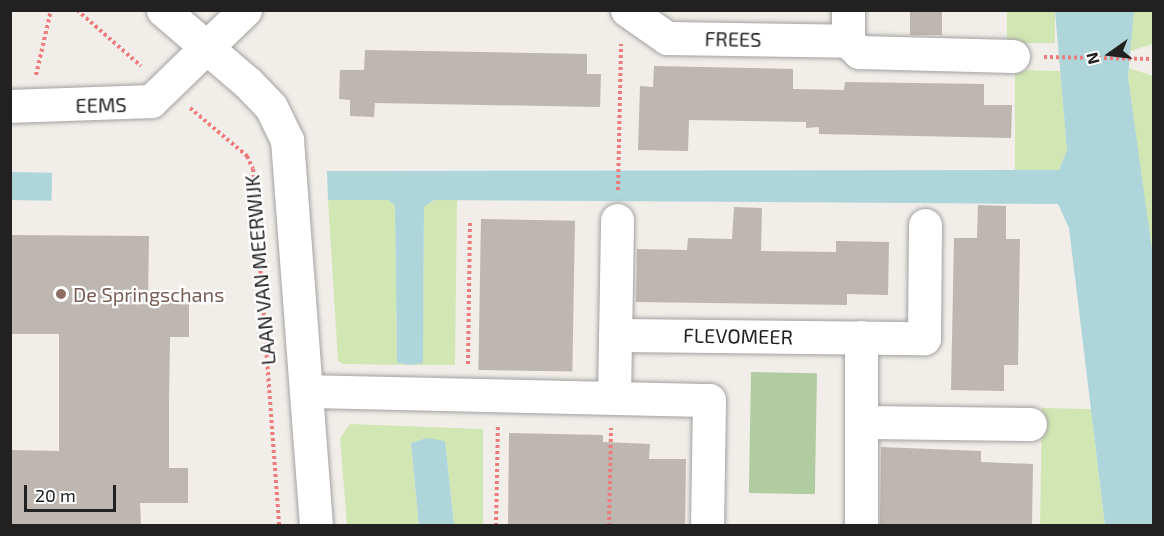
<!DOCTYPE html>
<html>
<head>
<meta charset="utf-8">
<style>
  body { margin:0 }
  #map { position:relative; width:1164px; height:536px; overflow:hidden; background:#f1ede9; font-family:"Exo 2",sans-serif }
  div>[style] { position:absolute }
  .grass>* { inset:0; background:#d2e6b3; transform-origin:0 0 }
  .forest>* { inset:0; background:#b2cca1; transform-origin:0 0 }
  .water>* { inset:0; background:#add5da; transform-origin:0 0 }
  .building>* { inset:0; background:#beb6b1; transform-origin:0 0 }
  .path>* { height:4px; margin-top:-2px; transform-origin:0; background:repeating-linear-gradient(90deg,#ef7b7c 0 3px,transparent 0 6px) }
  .roads { filter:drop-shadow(0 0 2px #a2a2a2) drop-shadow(0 0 2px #a2a2a2) }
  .minor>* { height:33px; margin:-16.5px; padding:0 16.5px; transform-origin:16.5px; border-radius:16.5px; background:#fff }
  .dots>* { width:16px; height:16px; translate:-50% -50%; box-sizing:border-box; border:3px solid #fff; border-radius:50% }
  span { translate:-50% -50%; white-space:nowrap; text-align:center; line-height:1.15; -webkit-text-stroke:4.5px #fff; paint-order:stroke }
  .street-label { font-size:20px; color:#212121 }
  .education-label { font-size:20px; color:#785e54 }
  .left { translate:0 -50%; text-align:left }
  .frame { position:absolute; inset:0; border:12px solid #212121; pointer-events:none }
  .north { position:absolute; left:1080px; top:24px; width:60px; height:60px; -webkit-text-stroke:4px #fff; paint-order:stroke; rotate:256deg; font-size:16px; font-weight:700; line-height:24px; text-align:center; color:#212121 }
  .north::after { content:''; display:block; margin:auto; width:21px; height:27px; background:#212121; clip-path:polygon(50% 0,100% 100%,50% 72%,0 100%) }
  .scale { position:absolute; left:24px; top:485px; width:92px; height:27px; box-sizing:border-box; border:3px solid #212121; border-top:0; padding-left:8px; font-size:18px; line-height:21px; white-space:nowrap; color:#212121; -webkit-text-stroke:4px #fff; paint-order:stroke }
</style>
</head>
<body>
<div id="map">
  <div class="grass">
    <i style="left:1007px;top:11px;width:48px;height:32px"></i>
    <i style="clip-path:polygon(1134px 11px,1153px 11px,1153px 44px,1130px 51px)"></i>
    <i style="clip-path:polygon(1129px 68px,1153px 76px,1153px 264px,1128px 77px)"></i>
    <i style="clip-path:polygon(1015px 70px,1060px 71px,1067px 150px,1059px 170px,1015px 173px)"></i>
    <i style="clip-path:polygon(328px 200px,389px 200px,395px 206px,397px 363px,411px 365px,423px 363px,424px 207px,434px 200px,457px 200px,455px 365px,411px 365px,344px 364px,338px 361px)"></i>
    <i style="clip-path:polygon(1042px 408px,1091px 409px,1105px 525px,1040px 526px)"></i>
    <i style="clip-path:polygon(350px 424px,483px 429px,483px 525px,454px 525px,445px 441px,411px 443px,419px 525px,347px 525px,340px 438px)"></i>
  </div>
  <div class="forest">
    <i style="left:751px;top:372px;width:66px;height:121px;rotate:1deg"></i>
  </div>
  <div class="water">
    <i style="clip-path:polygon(1055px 11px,1134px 11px,1128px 77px,1154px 264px,1153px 525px,1105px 525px,1069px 228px,1058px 204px,434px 200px,424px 207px,423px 363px,411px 365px,397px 363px,395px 206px,389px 200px,328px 200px,327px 171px,1059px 170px,1067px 150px)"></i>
    <i style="left:11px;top:172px;width:41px;height:28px;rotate:1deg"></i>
    <i style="clip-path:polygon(427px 438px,445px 441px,454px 525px,419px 525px,411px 443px)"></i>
  </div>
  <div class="building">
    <i style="left:910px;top:10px;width:32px;height:25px"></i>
    <i style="clip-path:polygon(365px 50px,587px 54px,587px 74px,601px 74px,600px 107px,375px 103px,374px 117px,350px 116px,350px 100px,339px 99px,340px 70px,364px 70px)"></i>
    <i style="clip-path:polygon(654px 66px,793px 69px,793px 89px,844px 90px,845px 82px,984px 84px,984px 105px,1012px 105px,1011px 138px,819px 134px,819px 127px,806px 128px,806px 122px,689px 120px,688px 151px,638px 150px,640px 86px,653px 87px)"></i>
    <i style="clip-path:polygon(978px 205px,1006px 206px,1006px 239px,1020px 239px,1018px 365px,1004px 365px,1004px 391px,951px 390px,954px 238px,977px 238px)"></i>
    <i style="clip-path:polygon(734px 207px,762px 208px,761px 251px,836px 252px,836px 241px,889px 242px,888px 295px,847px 294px,847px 305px,636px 302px,637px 249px,687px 250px,688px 238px,732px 239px)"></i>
    <i style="left:481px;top:219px;width:94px;height:151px;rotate:1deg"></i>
    <i style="clip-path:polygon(10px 235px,149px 236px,148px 302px,189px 303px,189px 337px,170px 337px,169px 403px,169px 468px,188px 468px,188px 503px,140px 503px,141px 525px,10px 525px,10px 450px,59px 451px,59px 334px,10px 334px)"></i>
    <i style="clip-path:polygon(509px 433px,603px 435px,603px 442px,650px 444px,649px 459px,686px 459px,685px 525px,508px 525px)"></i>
    <i style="clip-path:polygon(881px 447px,981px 451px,981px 462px,1033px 464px,1032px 525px,880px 525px)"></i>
  </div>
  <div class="path">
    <i style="left:77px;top:10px;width:85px;rotate:41.2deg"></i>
    <i style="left:1044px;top:57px;width:110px;rotate:1deg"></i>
    <i style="left:36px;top:75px;width:67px;rotate:-77deg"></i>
    <i style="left:190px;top:108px;width:75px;rotate:40.1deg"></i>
    <i style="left:247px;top:156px;width:14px;rotate:65deg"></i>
    <i style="left:253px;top:169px;width:358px;rotate:85.8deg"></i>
    <i style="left:618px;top:190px;width:146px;rotate:-88.8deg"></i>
    <i style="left:468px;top:364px;width:143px;rotate:-89.2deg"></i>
    <i style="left:496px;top:526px;width:100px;rotate:-88.9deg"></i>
    <i style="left:609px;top:526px;width:98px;rotate:-88.8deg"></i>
  </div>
  <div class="roads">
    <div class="minor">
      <i style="left:163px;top:10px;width:112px;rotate:40.7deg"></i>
      <i style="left:248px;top:83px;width:33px;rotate:46deg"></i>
      <i style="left:271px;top:107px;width:37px;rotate:64deg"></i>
      <i style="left:287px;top:140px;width:387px;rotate:85.7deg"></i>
      <i style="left:627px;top:10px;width:49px;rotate:35deg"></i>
      <i style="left:667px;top:38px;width:181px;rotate:0.9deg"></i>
      <i style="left:848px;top:41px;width:16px;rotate:45deg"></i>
      <i style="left:859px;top:52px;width:154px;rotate:1.5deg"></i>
      <i style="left:848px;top:41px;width:31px;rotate:-90deg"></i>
      <i style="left:10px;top:106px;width:141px;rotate:-2deg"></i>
      <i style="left:151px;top:101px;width:131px;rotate:-44.1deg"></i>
      <i style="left:615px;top:335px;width:309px;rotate:0.6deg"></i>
      <i style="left:924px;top:338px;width:113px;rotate:-89.5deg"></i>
      <i style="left:307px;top:391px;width:402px;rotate:1.3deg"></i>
      <i style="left:709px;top:400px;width:126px;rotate:90.9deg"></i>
      <i style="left:614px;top:397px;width:177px;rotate:-89deg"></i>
      <i style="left:862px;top:422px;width:168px;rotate:0.7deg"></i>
      <i style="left:861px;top:526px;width:189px;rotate:-90deg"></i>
    </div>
  </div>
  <div class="dots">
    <i style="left:61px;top:294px;background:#8d6e63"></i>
  </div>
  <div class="street-label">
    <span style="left:733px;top:39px;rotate:1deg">FREES</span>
    <span style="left:101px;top:105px;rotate:-1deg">EEMS</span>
    <span style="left:260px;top:270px;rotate:-95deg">LAAN VAN MEERWIJK</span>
    <span style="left:738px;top:336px;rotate:1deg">FLEVOMEER</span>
  </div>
  <div class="education-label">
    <span class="left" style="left:73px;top:294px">De Springschans</span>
  </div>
  <div class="frame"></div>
  <div class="north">N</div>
  <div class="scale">20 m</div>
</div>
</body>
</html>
